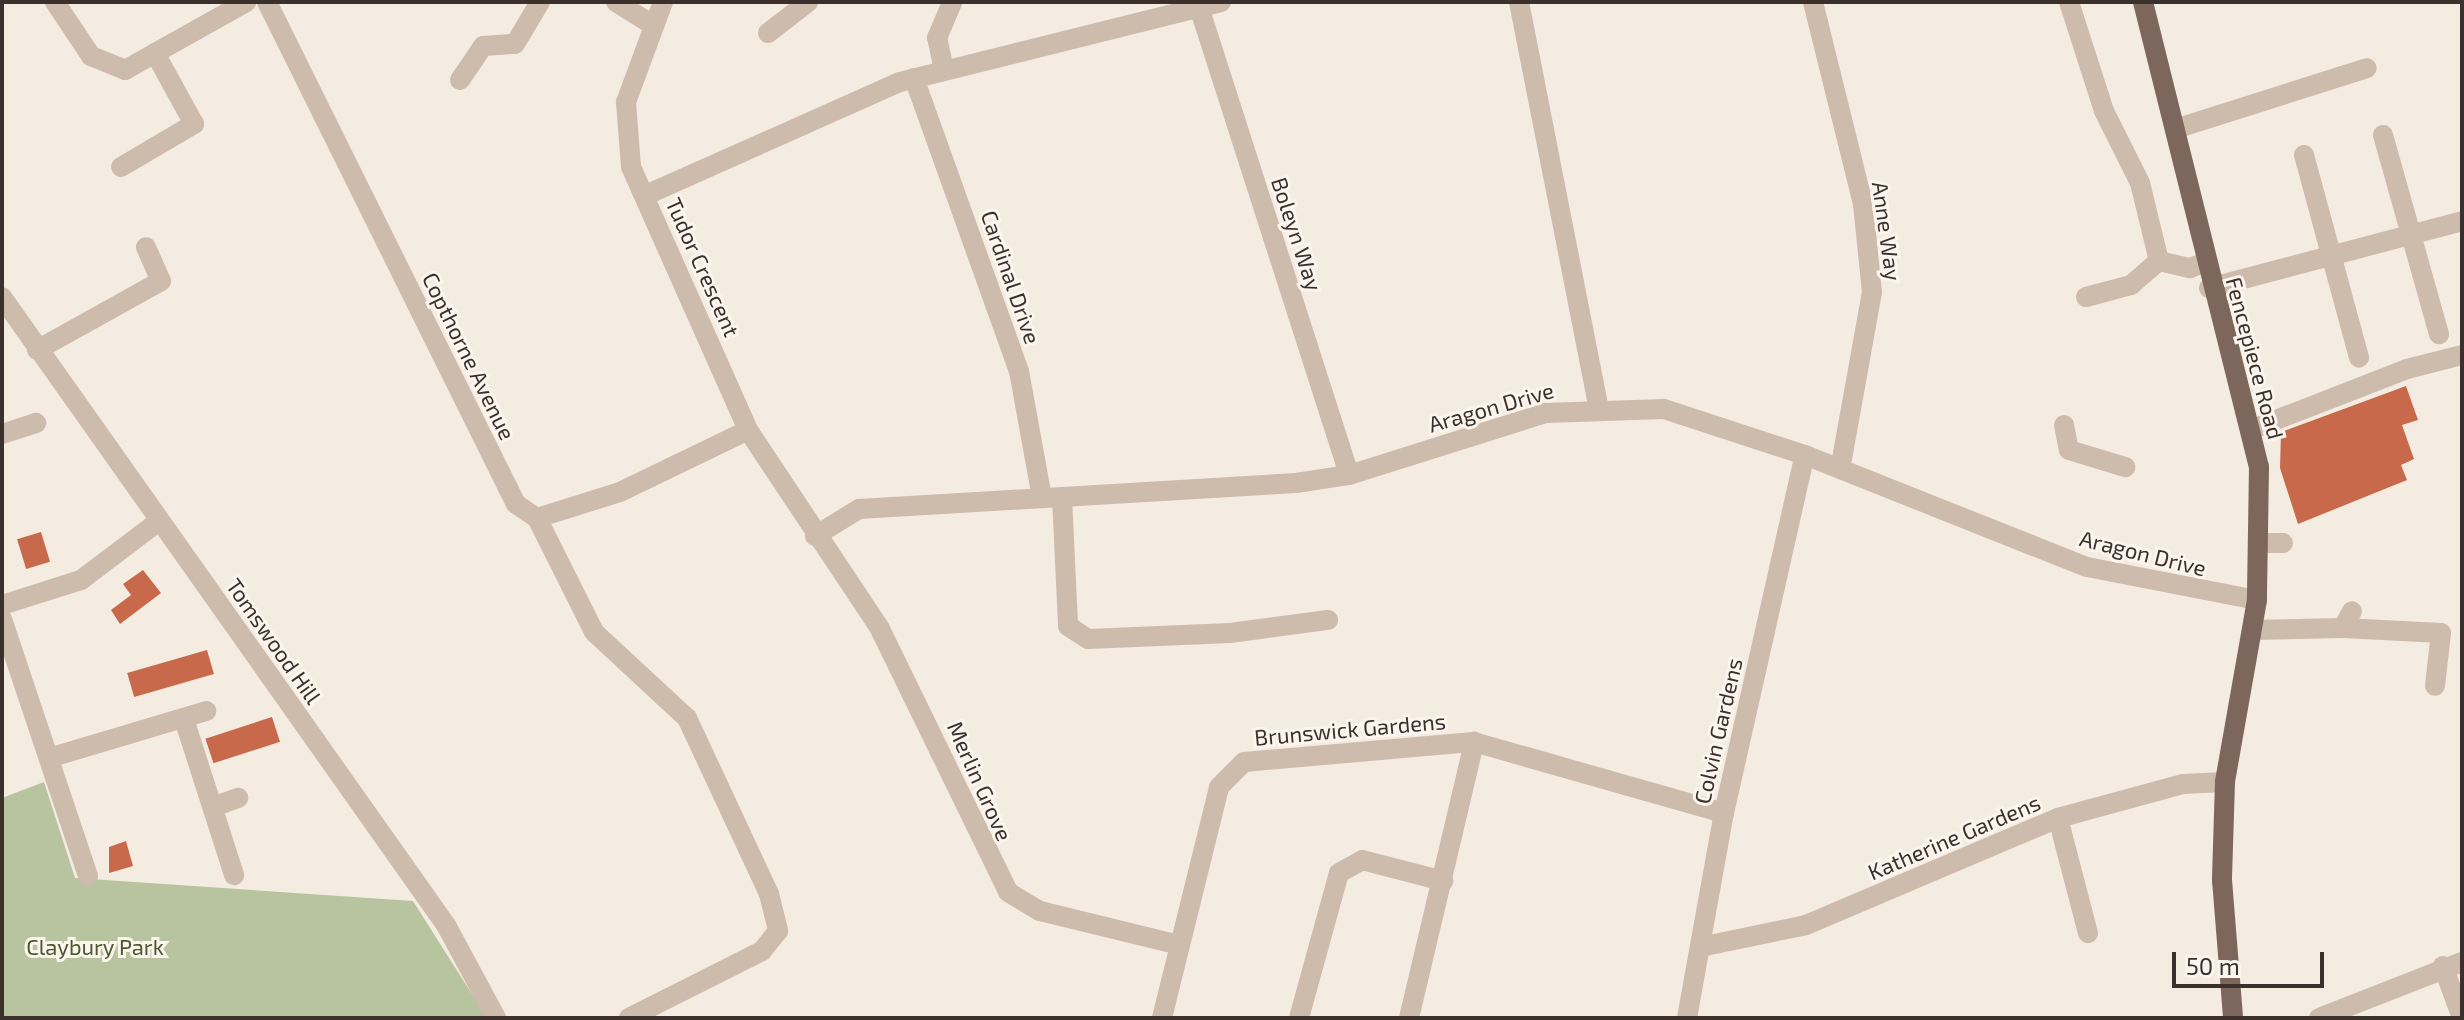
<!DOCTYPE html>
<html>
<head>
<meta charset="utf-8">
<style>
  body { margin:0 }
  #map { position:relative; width:2464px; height:1020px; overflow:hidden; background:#f4ebe1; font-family:"Exo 2",sans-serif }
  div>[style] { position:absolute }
  .green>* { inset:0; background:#b8c4a0 }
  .building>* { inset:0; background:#c8694b; transform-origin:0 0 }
  .minor>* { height:20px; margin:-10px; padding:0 10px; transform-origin:10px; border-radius:10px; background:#cdbbac }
  .major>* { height:20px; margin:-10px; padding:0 10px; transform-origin:10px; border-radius:10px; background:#7d675c }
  span { translate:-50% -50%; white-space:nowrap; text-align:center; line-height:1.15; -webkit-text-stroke:6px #fbf5ee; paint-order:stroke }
  .street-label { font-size:22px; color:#3b302b }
  .park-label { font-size:22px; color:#4a5a2e }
  .frame { position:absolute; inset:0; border:4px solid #3b302b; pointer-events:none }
  .scale { position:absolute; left:2172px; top:952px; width:152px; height:36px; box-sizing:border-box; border:4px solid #3b302b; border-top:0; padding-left:10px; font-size:24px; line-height:28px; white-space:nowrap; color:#3b302b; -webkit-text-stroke:6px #fbf5ee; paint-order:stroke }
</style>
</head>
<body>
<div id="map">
  <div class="green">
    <i style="clip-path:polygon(44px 782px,75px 878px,413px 901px,487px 1018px,2px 1018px,2px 798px)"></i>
  </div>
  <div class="building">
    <i style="clip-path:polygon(2406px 386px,2418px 420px,2402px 425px,2414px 459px,2401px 465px,2407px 480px,2298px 524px,2280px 468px,2281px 432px)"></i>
    <i style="left:41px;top:532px;width:31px;height:25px;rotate:73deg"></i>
    <i style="clip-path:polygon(143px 570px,161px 593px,120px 624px,111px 610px,131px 595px,123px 584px)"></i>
    <i style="left:207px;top:650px;width:25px;height:83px;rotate:74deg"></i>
    <i style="left:272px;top:717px;width:26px;height:70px;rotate:72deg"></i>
    <i style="clip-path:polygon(126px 841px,133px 866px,109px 873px,109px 847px)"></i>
  </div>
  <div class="minor">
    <i style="left:55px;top:2px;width:65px;rotate:56.3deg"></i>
    <i style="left:91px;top:56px;width:37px;rotate:22deg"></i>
    <i style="left:125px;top:70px;width:139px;rotate:-29.3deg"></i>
    <i style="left:267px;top:2px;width:560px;rotate:63.62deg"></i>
    <i style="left:516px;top:504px;width:25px;rotate:34deg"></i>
    <i style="left:537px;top:518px;width:87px;rotate:-17.4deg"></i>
    <i style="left:620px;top:492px;width:142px;rotate:-25.8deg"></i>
    <i style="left:616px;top:2px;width:40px;rotate:32deg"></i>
    <i style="left:663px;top:2px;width:107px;rotate:110.3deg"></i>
    <i style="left:626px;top:102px;width:65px;rotate:85.6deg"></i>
    <i style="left:631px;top:167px;width:288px;rotate:66deg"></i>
    <i style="left:748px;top:430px;width:239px;rotate:56.4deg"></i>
    <i style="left:880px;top:629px;width:292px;rotate:64deg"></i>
    <i style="left:1008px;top:892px;width:37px;rotate:31deg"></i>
    <i style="left:1040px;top:911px;width:143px;rotate:13.7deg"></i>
    <i style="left:1519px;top:2px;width:412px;rotate:78.9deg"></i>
    <i style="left:1813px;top:2px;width:208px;rotate:76.1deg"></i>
    <i style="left:1863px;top:204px;width:88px;rotate:84.2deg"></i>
    <i style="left:1872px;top:292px;width:180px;rotate:100.2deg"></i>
    <i style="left:2069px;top:2px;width:114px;rotate:72.2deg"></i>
    <i style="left:2104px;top:111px;width:80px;rotate:63.4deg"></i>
    <i style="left:2140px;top:183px;width:80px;rotate:76.3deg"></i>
    <i style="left:1199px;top:7px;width:491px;rotate:72.2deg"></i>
    <i style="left:768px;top:33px;width:51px;rotate:-37.8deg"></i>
    <i style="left:944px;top:70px;width:33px;rotate:-102deg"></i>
    <i style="left:937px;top:38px;width:39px;rotate:-67deg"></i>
    <i style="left:914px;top:78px;width:311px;rotate:70.3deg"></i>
    <i style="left:1019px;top:371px;width:129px;rotate:79.7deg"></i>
    <i style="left:460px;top:80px;width:41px;rotate:-55.9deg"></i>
    <i style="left:483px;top:46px;width:32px;rotate:-4deg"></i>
    <i style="left:515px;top:44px;width:49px;rotate:-59.2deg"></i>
    <i style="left:2175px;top:129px;width:201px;rotate:-17.6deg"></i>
    <i style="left:2383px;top:135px;width:207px;rotate:74.3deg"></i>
    <i style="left:2304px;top:155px;width:210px;rotate:74.8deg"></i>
    <i style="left:121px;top:167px;width:85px;rotate:-30.5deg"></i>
    <i style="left:194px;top:124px;width:81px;rotate:-118.8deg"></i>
    <i style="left:646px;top:195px;width:278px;rotate:-24deg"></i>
    <i style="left:900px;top:82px;width:331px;rotate:-14deg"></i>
    <i style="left:2209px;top:288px;width:262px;rotate:-14.8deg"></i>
    <i style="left:2px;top:297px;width:769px;rotate:54.74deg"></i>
    <i style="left:446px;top:925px;width:106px;rotate:61.7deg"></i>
    <i style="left:2086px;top:297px;width:47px;rotate:-14.9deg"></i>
    <i style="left:2131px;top:285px;width:37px;rotate:-41deg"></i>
    <i style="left:2159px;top:261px;width:32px;rotate:13deg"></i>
    <i style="left:2190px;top:268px;width:17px;rotate:-21deg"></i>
    <i style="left:37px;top:350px;width:142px;rotate:-29.1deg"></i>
    <i style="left:161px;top:281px;width:37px;rotate:-114deg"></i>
    <i style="left:2064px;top:425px;width:25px;rotate:79deg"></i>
    <i style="left:2069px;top:450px;width:59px;rotate:16.9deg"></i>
    <i style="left:2253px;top:429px;width:165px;rotate:-21.3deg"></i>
    <i style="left:2407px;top:369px;width:57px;rotate:-14.3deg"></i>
    <i style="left:2px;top:434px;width:36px;rotate:-18deg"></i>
    <i style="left:1062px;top:497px;width:129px;rotate:87.3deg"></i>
    <i style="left:1068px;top:626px;width:24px;rotate:33deg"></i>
    <i style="left:1088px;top:639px;width:142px;rotate:-2.4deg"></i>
    <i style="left:1230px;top:633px;width:99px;rotate:-7.6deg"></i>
    <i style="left:537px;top:518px;width:127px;rotate:63.4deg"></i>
    <i style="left:594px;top:632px;width:127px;rotate:42.8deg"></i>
    <i style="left:687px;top:718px;width:194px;rotate:65deg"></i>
    <i style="left:769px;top:894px;width:38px;rotate:76deg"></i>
    <i style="left:778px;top:931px;width:26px;rotate:129deg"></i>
    <i style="left:762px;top:951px;width:149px;rotate:153.3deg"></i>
    <i style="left:815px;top:536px;width:52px;rotate:-31.5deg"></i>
    <i style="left:859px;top:509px;width:438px;rotate:-3.4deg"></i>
    <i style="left:1296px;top:483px;width:54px;rotate:-8.6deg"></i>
    <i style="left:1349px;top:475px;width:207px;rotate:-17.5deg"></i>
    <i style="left:1546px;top:413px;width:118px;rotate:-1.9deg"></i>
    <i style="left:1664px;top:409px;width:148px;rotate:18.1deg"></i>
    <i style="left:1805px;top:455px;width:303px;rotate:21.7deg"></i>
    <i style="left:2087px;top:567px;width:173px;rotate:11deg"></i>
    <i style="left:2261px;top:543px;width:22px"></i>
    <i style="left:2px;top:605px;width:83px;rotate:-17.6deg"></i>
    <i style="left:81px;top:580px;width:98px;rotate:-37.1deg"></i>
    <i style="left:2px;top:619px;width:271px;rotate:71.5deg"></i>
    <i style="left:2343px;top:628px;width:98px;rotate:2.9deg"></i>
    <i style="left:2441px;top:633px;width:53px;rotate:96.5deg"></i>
    <i style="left:2252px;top:630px;width:91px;rotate:-1.3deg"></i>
    <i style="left:2343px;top:628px;width:19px;rotate:-62deg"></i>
    <i style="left:184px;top:719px;width:164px;rotate:72.2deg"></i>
    <i style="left:52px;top:757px;width:161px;rotate:-16.6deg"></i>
    <i style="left:213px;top:807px;width:27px;rotate:-20deg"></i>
    <i style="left:2058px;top:818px;width:119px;rotate:75.4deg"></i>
    <i style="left:1705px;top:946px;width:103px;rotate:-11.7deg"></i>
    <i style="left:1806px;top:925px;width:274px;rotate:-23deg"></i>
    <i style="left:2058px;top:818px;width:130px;rotate:-15.2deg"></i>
    <i style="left:2183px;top:784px;width:42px;rotate:-2.7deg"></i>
    <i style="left:2443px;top:966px;width:55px;rotate:69.9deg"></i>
    <i style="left:1162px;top:1018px;width:238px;rotate:-76.1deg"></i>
    <i style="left:1219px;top:787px;width:35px;rotate:-45deg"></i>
    <i style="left:1244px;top:762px;width:231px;rotate:-5deg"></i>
    <i style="left:1474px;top:742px;width:260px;rotate:15.9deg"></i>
    <i style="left:1299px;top:1018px;width:150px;rotate:-74.6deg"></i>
    <i style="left:1339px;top:873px;width:26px;rotate:-29deg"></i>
    <i style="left:1362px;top:860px;width:84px;rotate:14.5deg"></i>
    <i style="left:1409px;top:1018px;width:284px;rotate:-76.7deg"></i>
    <i style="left:1687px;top:1018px;width:208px;rotate:-79.8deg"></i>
    <i style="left:1724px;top:813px;width:367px;rotate:-77.3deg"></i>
    <i style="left:2319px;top:1018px;width:154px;rotate:-21.4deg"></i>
  </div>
  <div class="major">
    <i style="left:2143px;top:2px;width:479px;rotate:76deg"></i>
    <i style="left:2259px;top:467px;width:133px;rotate:90.9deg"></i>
    <i style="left:2257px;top:600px;width:185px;rotate:100deg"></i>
    <i style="left:2225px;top:782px;width:98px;rotate:91.8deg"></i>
    <i style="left:2222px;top:880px;width:138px;rotate:85.4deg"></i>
  </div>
  <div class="street-label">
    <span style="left:1887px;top:231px;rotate:82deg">Anne Way</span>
    <span style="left:1297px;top:234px;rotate:72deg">Boleyn Way</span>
    <span style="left:703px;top:267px;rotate:66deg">Tudor Crescent</span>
    <span style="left:1011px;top:277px;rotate:71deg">Cardinal Drive</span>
    <span style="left:469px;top:356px;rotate:64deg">Copthorne Avenue</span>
    <span style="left:2255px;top:358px;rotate:75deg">Fencepiece Road</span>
    <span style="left:1491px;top:407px;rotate:-16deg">Aragon Drive</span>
    <span style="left:2143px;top:553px;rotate:14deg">Aragon Drive</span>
    <span style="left:274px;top:641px;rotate:55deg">Tomswood Hill</span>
    <span style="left:1350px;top:729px;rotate:-5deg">Brunswick Gardens</span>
    <span style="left:1718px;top:731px;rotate:-77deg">Colvin Gardens</span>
    <span style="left:980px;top:781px;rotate:66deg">Merlin Grove</span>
    <span style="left:1954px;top:837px;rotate:-23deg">Katherine Gardens</span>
  </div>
  <div class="park-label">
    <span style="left:95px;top:947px">Claybury Park</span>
  </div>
  <div class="frame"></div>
  <div class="scale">50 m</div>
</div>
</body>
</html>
